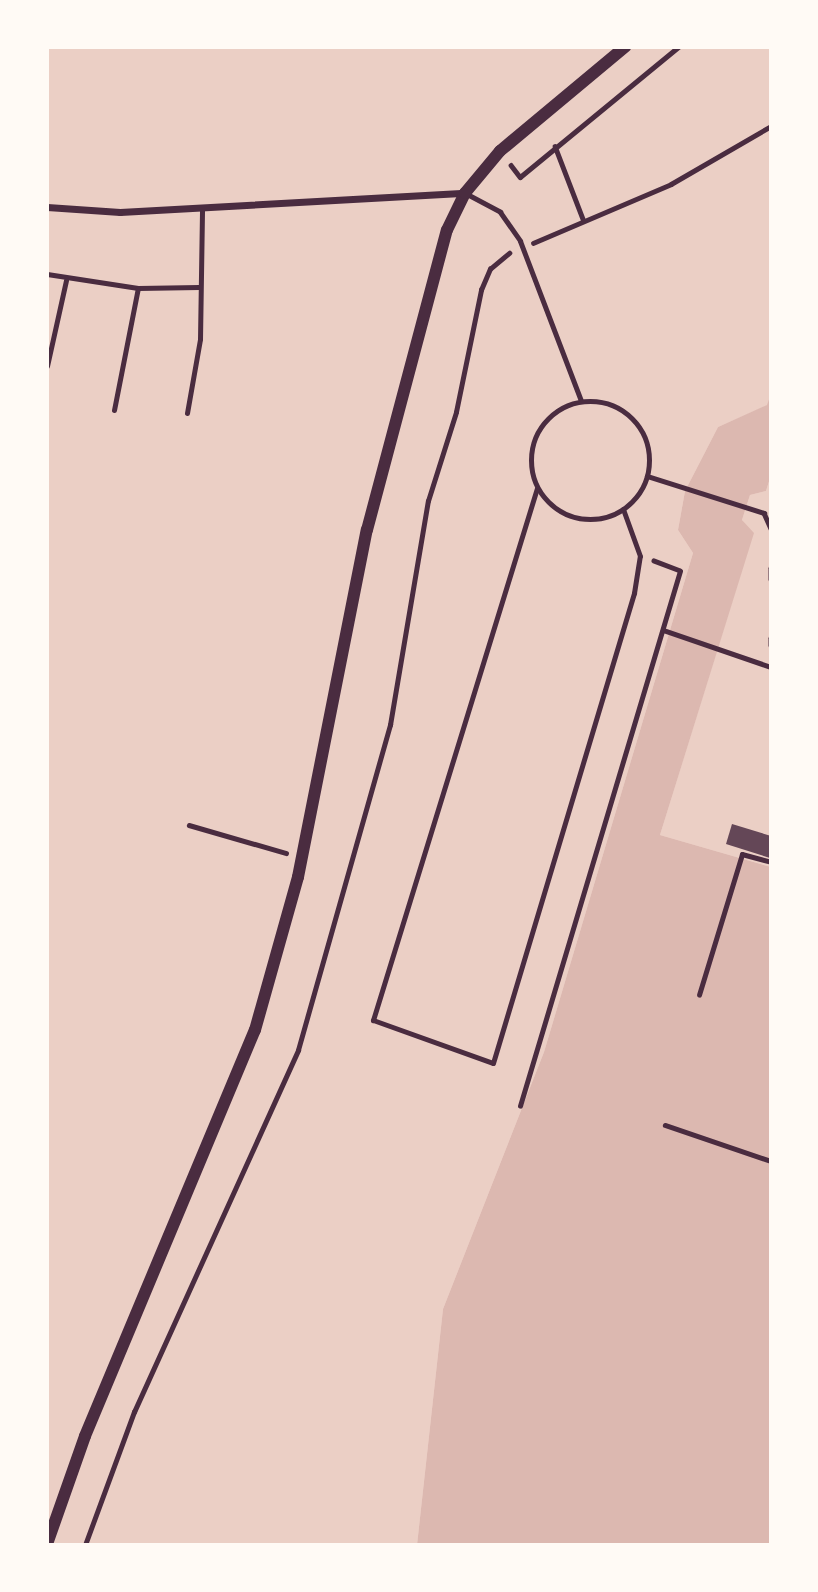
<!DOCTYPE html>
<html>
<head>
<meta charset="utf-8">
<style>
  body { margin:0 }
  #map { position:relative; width:818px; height:1592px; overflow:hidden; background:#f7e1d7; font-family:"Noto Serif",serif }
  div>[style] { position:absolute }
  .green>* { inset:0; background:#ebcfc5 }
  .water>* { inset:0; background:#dcb8b0 }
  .building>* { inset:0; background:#644757 }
  .path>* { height:4.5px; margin:-2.25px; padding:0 2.25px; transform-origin:2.25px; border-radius:2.25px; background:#4a2c40 }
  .service>* { height:5px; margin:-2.5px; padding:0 2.5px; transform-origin:2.5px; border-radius:2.5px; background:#4a2c40 }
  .service>.ring { margin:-2.5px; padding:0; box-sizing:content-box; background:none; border:5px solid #4a2c40; border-radius:50% }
  .minor>* { height:7px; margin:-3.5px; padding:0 3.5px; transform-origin:3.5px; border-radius:3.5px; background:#4a2c40 }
  .tertiary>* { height:12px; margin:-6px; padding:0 6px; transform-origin:6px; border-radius:6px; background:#4a2c40 }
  span { translate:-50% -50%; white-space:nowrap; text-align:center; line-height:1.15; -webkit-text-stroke:5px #fffaf5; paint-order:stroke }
  .frame { position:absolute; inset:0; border:49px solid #fffaf5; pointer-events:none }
</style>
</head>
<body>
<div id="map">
  <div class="green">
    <i style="clip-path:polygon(47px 47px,771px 47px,771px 394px,768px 405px,718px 427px,685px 491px,678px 530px,693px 553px,544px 1052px,443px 1309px,417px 1545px,47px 1545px)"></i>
    <i style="clip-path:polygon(771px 475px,771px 867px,660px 835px,741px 573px,749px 530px,742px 520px,750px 495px,766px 491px)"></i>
  </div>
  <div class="water">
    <i style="clip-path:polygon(771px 394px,771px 475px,766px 491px,750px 495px,742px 520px,754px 533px,660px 835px,771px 867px,771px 1545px,417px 1545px,443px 1309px,544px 1052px,693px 553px,678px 530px,685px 491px,718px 427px,767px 405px)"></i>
  </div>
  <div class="building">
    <i style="clip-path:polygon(732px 824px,771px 836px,770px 858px,726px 844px)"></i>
  </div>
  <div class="path">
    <i style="left:555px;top:146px;width:78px;rotate:69deg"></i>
    <i style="left:511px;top:165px;width:15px;rotate:53deg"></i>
    <i style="left:520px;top:177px;width:205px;rotate:-39.4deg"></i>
    <i style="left:533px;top:243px;width:150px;rotate:-23.1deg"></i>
    <i style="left:671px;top:184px;width:116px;rotate:-30.1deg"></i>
    <i style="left:647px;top:476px;width:123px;rotate:17.5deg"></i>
    <i style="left:764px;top:513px;width:17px;rotate:66deg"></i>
    <i style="left:771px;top:568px;width:11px;rotate:90deg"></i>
    <i style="left:663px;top:630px;width:114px;rotate:18.9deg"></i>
    <i style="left:771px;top:638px;width:7px;rotate:90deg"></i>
    <i style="left:189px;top:825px;width:101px;rotate:16.1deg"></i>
    <i style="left:699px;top:995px;width:147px;rotate:-73deg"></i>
    <i style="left:742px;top:854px;width:30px;rotate:15deg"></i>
    <i style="left:520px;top:1106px;width:558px;rotate:-73.35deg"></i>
    <i style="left:680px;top:571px;width:28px;rotate:-159deg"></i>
    <i style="left:665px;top:1125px;width:112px;rotate:18.8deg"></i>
    <i style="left:85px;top:1545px;width:142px;rotate:-69.8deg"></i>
    <i style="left:134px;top:1412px;width:397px;rotate:-65.6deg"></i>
    <i style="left:298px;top:1050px;width:338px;rotate:-74.2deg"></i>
    <i style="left:390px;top:725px;width:227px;rotate:-80.4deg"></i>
    <i style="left:428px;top:501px;width:93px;rotate:-72.5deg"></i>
    <i style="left:456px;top:412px;width:125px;rotate:-78.4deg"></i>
    <i style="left:481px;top:290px;width:23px;rotate:-67deg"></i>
    <i style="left:490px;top:269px;width:25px;rotate:-40deg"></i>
  </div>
  <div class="service">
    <i style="left:465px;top:193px;width:40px;rotate:28deg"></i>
    <i style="left:500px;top:212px;width:35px;rotate:55deg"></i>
    <i style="left:520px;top:241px;width:171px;rotate:69.1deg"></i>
    <i style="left:47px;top:274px;width:92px;rotate:8.7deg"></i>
    <i style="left:138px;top:288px;width:61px;rotate:-0.9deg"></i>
    <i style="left:47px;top:366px;width:88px;rotate:-77.5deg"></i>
    <i class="ring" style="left:531px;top:401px;width:113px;height:113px"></i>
    <i style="left:114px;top:410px;width:124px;rotate:-78.9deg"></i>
    <i style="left:187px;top:413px;width:75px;rotate:-80deg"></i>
    <i style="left:200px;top:339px;width:132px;rotate:-89.1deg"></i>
    <i style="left:537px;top:488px;width:557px;rotate:107.13deg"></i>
    <i style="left:373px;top:1020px;width:127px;rotate:19.7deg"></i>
    <i style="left:493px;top:1063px;width:491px;rotate:-73.3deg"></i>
    <i style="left:634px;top:593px;width:37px;rotate:-81deg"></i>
    <i style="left:640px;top:556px;width:50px;rotate:-109.9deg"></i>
  </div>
  <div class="minor">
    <i style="left:47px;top:207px;width:73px;rotate:3.9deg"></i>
    <i style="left:120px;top:212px;width:346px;rotate:-3.2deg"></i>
  </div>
  <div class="tertiary">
    <i style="left:47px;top:1544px;width:114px;rotate:-70.6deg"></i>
    <i style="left:85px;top:1436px;width:440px;rotate:-67.3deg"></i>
    <i style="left:255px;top:1030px;width:159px;rotate:-74.3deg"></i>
    <i style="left:298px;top:877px;width:354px;rotate:-78.8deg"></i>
    <i style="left:367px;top:530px;width:310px;rotate:-75.1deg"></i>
    <i style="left:447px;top:230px;width:41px;rotate:-64.1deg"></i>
    <i style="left:465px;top:193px;width:55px;rotate:-50.2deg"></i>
    <i style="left:500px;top:151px;width:163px;rotate:-39.8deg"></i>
  </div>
  <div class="frame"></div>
</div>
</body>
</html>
